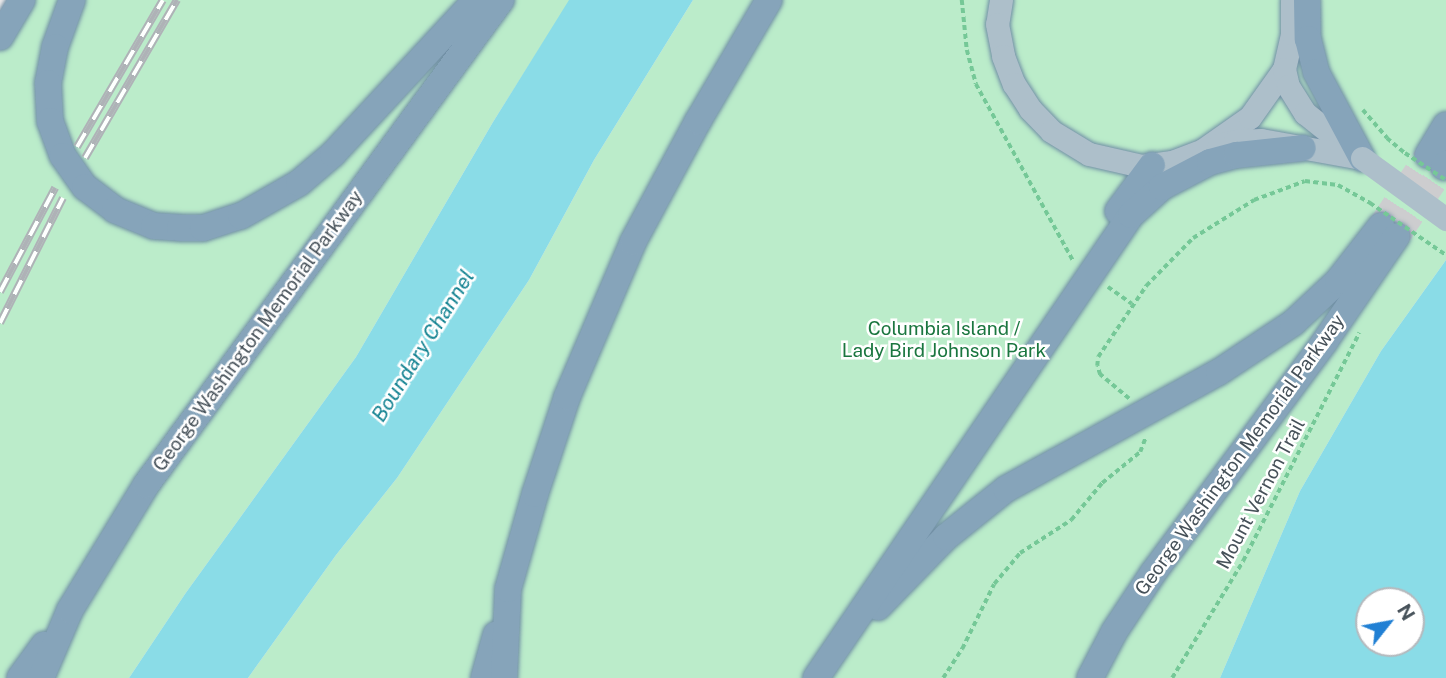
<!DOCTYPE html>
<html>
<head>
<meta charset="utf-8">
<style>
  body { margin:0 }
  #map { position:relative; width:1446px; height:678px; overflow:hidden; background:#efecec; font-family:"Public Sans",sans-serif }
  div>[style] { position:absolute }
  .green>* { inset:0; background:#bbecca }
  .water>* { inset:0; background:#8adce7 }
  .highway-tunnel>* { height:26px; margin-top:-13px; transform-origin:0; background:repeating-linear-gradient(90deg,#cdcdcf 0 26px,transparent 0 39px) }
  .path>* { height:3.5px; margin-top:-1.75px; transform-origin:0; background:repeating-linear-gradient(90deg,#75c897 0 5px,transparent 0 8.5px) }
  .roads { filter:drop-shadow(0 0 2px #718fa5) drop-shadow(0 0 2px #718fa5) }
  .major>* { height:23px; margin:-11.5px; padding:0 11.5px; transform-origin:11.5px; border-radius:11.5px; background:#adbfca }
  .highway>* { height:26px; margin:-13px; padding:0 13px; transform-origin:13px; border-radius:13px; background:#86a4ba }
  .rail>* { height:8px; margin-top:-4px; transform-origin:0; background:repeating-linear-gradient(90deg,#fff 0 16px,#afb2b7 0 32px); box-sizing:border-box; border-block:2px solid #afb2b7 }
  .path-bridge>* { height:3.5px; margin-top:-1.75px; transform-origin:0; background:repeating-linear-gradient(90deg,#75c897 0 5px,transparent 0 8.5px) }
  .major-bridge>* { height:23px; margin:-11.5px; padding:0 11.5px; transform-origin:11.5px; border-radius:11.5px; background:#adbfca }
  span { translate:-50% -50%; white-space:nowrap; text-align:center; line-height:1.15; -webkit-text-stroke:5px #fff; paint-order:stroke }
  .park-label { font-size:19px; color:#1a763f }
  .street-label { font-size:19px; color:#465159 }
  .water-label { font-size:21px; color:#128291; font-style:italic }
  .north { position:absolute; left:1355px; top:587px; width:70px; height:70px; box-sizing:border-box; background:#fff; border:2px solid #b5b9bd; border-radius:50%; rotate:59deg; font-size:19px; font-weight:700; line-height:28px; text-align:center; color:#465159 }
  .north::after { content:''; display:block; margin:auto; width:24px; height:32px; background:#2180d4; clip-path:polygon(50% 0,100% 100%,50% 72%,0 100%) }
</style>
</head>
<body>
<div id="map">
  <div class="green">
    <i style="clip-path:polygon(28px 0,570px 0,493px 122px,356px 357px,185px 594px,129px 678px,0 678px,0 51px)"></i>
    <i style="clip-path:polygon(693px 0,1446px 0,1446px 260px,1381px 351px,1300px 491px,1220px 678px,248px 678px,336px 555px,397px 478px,529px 280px,594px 160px)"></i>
  </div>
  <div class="water">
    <i style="clip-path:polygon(569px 0,693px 0,594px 160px,529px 280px,397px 478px,336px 555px,248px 678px,129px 678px,185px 594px,356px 357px,493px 122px)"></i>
    <i style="clip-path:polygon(evenodd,1446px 260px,1446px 678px,1220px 678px,1300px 491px,1381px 351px,1446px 260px,1411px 601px,1411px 643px,1369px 643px,1369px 601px,1411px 601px)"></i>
  </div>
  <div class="highway-tunnel">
    <i style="left:1381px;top:226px;width:85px;rotate:-56.5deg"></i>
    <i style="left:1397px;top:236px;width:83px;rotate:-55.7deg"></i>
  </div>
  <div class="path">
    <i style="left:962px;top:0;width:50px;rotate:84.3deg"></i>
    <i style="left:967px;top:50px;width:35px;rotate:75deg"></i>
    <i style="left:976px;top:84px;width:203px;rotate:61.2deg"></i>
    <i style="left:1363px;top:110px;width:37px;rotate:49deg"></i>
    <i style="left:1387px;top:138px;width:23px;rotate:40deg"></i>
    <i style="left:1108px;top:287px;width:29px;rotate:35deg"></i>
    <i style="left:1129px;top:399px;width:38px;rotate:-140deg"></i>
    <i style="left:1100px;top:375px;width:9px;rotate:-108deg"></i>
    <i style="left:1097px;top:366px;width:9px;rotate:-84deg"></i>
    <i style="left:1098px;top:357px;width:86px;rotate:-55.9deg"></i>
    <i style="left:1146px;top:286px;width:67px;rotate:-45.6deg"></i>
    <i style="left:1193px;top:238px;width:72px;rotate:-31.9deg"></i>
    <i style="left:1254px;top:200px;width:54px;rotate:-20.4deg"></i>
    <i style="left:1305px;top:181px;width:33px;rotate:7deg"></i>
    <i style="left:1338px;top:185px;width:37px;rotate:29deg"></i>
    <i style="left:943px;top:678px;width:35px;rotate:-57deg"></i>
    <i style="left:962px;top:649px;width:72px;rotate:-63.8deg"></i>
    <i style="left:994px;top:584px;width:40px;rotate:-50deg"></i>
    <i style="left:1020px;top:553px;width:61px;rotate:-32.9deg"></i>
    <i style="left:1071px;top:520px;width:48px;rotate:-50deg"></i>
    <i style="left:1102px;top:483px;width:49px;rotate:-39.2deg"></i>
    <i style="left:1140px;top:452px;width:14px;rotate:-69deg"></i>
    <i style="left:1172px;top:678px;width:137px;rotate:-58.7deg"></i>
    <i style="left:1243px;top:561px;width:256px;rotate:-63deg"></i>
  </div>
  <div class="roads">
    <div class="major">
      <i style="left:1001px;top:0;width:24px;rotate:99deg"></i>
      <i style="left:997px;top:24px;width:33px;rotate:79deg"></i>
      <i style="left:1003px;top:56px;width:30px;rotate:69deg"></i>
      <i style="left:1014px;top:84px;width:30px;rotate:57deg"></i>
      <i style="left:1030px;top:109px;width:30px;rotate:46deg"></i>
      <i style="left:1051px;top:131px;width:44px;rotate:31.2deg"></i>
      <i style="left:1089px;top:154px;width:54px;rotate:12.8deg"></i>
      <i style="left:1142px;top:166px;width:30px;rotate:-8deg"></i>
      <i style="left:1172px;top:162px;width:33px;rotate:-21deg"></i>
      <i style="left:1203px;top:150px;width:57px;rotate:-35.1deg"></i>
      <i style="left:1250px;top:117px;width:59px;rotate:-54.7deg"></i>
      <i style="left:1284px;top:69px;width:37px;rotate:-77deg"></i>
      <i style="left:1292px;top:33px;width:33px;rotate:-90deg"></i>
      <i style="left:1284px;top:69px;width:17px;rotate:77deg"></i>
      <i style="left:1288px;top:86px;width:32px;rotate:58deg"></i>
      <i style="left:1305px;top:113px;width:70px;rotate:38.7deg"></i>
      <i style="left:1219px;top:145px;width:16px;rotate:-14deg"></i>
      <i style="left:1235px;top:141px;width:26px;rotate:-2deg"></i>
      <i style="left:1261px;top:140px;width:103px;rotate:10.1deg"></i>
    </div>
    <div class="highway">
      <i style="left:72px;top:0;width:50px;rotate:109.9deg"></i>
      <i style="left:55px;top:47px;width:37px;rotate:101deg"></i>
      <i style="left:48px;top:83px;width:38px;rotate:87deg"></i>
      <i style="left:50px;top:121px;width:37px;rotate:70deg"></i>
      <i style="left:63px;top:156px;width:38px;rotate:55deg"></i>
      <i style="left:85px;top:187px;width:38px;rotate:37deg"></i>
      <i style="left:115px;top:210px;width:42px;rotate:22.3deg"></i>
      <i style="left:154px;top:226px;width:26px;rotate:4deg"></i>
      <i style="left:180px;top:228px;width:23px"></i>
      <i style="left:203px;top:228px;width:40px;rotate:-18deg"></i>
      <i style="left:241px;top:216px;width:67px;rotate:-29.6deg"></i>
      <i style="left:299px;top:183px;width:45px;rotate:-40.5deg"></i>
      <i style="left:333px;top:154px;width:210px;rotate:-47.1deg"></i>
      <i style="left:1307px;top:0;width:39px;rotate:89deg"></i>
      <i style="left:1308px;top:39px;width:34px;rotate:76deg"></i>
      <i style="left:1316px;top:72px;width:98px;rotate:61.9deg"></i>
      <i style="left:0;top:37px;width:43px;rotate:-59.3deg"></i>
      <i style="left:1428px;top:155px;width:35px;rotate:-59deg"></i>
      <i style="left:1444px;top:167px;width:4px;rotate:-56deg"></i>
      <i style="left:1118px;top:211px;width:57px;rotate:-53.5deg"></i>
      <i style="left:878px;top:607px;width:98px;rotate:-45.8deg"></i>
      <i style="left:946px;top:537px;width:77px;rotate:-38.7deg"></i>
      <i style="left:1006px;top:489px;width:243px;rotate:-28.8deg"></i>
      <i style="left:1219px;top:372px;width:89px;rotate:-33.5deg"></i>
      <i style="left:1293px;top:323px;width:62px;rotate:-43deg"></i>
      <i style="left:1338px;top:281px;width:70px;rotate:-52deg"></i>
      <i style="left:20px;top:678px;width:41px;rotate:-54deg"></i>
      <i style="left:41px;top:678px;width:74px;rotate:-66.9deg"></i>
      <i style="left:70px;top:610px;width:146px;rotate:-58.7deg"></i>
      <i style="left:146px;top:485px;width:601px;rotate:-53.8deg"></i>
      <i style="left:484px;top:678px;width:45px;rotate:-74.4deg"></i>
      <i style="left:504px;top:678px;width:89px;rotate:-87.4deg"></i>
      <i style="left:508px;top:589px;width:99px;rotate:-74.1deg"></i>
      <i style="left:535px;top:494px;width:102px;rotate:-71.7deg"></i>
      <i style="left:567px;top:397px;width:168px;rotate:-66.9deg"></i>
      <i style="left:633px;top:242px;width:137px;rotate:-61.8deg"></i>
      <i style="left:698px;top:121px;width:140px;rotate:-59.6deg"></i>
      <i style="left:816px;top:678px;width:560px;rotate:-55.77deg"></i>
      <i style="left:1131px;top:215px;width:42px;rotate:-42.1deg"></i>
      <i style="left:1162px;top:187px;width:54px;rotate:-27.5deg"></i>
      <i style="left:1210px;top:162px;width:28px;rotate:-15deg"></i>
      <i style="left:1237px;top:155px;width:66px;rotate:-6.1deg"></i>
      <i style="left:1090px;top:678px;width:52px;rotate:-62.4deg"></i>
      <i style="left:1114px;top:632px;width:71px;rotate:-56.5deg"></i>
      <i style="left:1153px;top:573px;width:289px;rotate:-53.4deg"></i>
      <i style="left:1325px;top:341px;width:127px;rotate:-55.6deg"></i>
    </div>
  </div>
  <div class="rail">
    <i style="left:77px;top:147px;width:170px;rotate:-59.7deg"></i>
    <i style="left:85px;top:158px;width:183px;rotate:-59.8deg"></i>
    <i style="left:0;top:292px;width:118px;rotate:-62.1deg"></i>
    <i style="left:0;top:323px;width:140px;rotate:-63.3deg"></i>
  </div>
  <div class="path-bridge">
    <i style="left:1405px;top:153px;width:49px;rotate:33.4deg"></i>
    <i style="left:1370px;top:203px;width:92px;rotate:34.4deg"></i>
  </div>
  <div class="major-bridge">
    <i style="left:1362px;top:158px;width:104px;rotate:36deg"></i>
  </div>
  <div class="park-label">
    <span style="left:944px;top:340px">Columbia Island /<br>Lady Bird Johnson Park</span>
  </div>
  <div class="street-label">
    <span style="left:258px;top:331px;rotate:-54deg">George Washington Memorial Parkway</span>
    <span style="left:1240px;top:455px;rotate:-54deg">George Washington Memorial Parkway</span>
    <span style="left:1261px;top:494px;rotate:-62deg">Mount Vernon Trail</span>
  </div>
  <div class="water-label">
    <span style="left:423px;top:346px;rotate:-58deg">Boundary Channel</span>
  </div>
  <div class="north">N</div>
</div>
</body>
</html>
